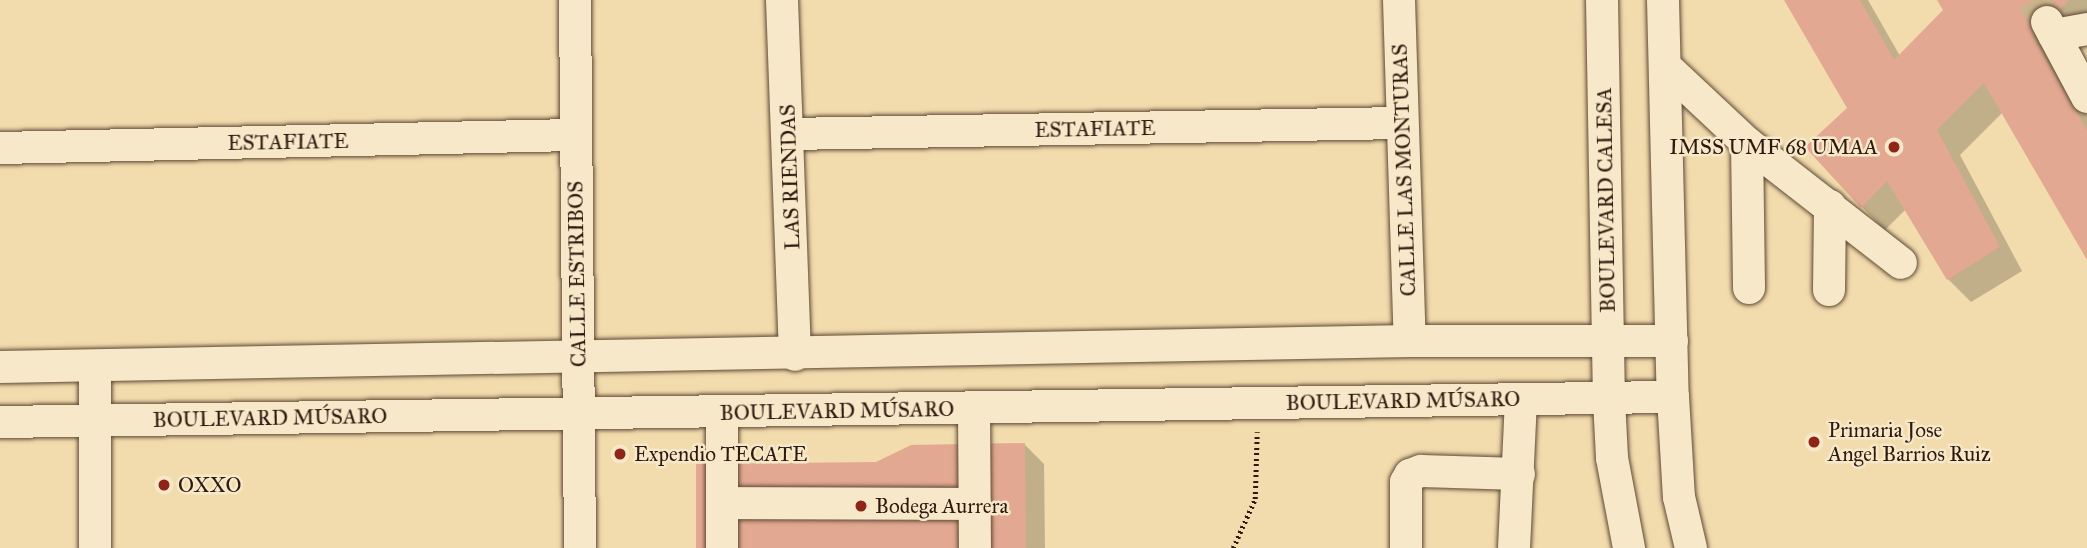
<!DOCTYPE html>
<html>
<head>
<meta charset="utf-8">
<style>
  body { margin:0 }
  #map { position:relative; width:2087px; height:548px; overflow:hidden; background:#f2dbac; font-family:"IM FELL Great Primer",serif }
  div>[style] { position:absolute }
  .shadow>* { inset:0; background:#0003 }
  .building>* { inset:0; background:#e3a891 }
  .minor-tunnel>* { height:32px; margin-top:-16px; transform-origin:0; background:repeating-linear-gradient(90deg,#cbb48c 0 32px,transparent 0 48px) }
  .path>* { height:4.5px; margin-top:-2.25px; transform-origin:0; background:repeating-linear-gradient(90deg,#2d190e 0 2px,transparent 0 5.5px) }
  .roads { filter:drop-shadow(0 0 2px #5e4a36) drop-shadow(0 0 2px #5e4a36) }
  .minor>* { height:32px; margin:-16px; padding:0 16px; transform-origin:16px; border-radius:16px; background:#f7e8c9 }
  .dots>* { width:19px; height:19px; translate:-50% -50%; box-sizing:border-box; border:4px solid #f7e8c9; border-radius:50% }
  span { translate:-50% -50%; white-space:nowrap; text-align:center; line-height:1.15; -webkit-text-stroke:5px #f7e8c9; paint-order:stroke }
  .street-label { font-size:21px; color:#2d190e }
  .poi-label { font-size:21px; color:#2d190e }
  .right { translate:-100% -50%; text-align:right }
  .left { translate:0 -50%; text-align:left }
</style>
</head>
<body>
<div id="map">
  <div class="shadow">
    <i style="clip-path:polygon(1786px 0,1868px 0,1900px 56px,1945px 11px,1939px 0,2087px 0,2087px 29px,2055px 60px,2087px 116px,2087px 257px,2003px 112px,1960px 155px,2022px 271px,1971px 302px,1948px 279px,1906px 209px,1885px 230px,1862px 207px,1849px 109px)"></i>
    <i style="clip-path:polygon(1024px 444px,1044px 464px,1045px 548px,698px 548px,876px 463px)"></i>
  </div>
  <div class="building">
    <i style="clip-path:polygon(1784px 0,1860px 0,1894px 60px,1943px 10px,1937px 0,2069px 0,2032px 36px,2087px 130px,2087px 260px,1984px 83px,1937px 130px,2000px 247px,1947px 280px,1887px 181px,1861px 208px,1805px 147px,1847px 108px)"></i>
    <i style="clip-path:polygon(1025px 443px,1026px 548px,696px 548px,696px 464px,876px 462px,911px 445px)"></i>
  </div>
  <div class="minor-tunnel">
    <i style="left:2033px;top:0;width:26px;rotate:58deg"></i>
  </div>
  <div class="path">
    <i style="left:1233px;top:548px;width:54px;rotate:-65.8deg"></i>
    <i style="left:1255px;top:499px;width:67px;rotate:-88.3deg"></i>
  </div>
  <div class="roads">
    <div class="minor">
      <i style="left:575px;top:0;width:548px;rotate:89.48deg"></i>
      <i style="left:782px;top:0;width:355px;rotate:87.9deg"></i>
      <i style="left:1399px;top:0;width:341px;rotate:88.2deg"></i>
      <i style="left:1602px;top:0;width:400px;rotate:89deg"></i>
      <i style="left:1609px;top:400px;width:58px;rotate:87deg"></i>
      <i style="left:1612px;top:458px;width:92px;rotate:79.3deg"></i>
      <i style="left:1663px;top:0;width:397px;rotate:88.6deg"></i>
      <i style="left:1673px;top:397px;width:100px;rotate:86.6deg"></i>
      <i style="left:1679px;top:497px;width:52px;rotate:76.8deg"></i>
      <i style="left:2047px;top:22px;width:85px;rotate:61.9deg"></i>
      <i style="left:2054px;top:35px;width:34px;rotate:-10deg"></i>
      <i style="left:1666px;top:67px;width:111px;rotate:43.2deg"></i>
      <i style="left:1747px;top:143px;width:145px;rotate:89.2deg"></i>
      <i style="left:789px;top:134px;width:613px;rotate:-1.03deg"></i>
      <i style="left:1747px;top:143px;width:195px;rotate:37.9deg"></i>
      <i style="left:0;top:148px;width:575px;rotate:-1.3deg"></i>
      <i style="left:1829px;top:290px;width:84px;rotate:-89.3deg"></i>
      <i style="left:0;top:367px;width:1410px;rotate:-1.06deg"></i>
      <i style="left:1410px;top:341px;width:262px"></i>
      <i style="left:974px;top:409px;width:139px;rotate:89.6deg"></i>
      <i style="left:722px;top:412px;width:136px;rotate:90deg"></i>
      <i style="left:0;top:422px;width:1673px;rotate:-0.86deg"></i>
      <i style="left:722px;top:503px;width:253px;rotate:0.2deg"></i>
      <i style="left:95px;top:548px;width:180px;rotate:-90deg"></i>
      <i style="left:1406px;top:548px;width:66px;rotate:-90deg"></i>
      <i style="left:1406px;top:482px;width:8px;rotate:-60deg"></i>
      <i style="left:1410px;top:475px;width:12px;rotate:-20deg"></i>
      <i style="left:1421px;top:471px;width:98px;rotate:1.8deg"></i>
      <i style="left:1514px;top:548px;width:148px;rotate:-87.3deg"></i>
    </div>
  </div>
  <div class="dots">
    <i style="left:1894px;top:147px;background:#8f2418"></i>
    <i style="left:1814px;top:442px;background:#8f2418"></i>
    <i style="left:620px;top:454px;background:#8f2418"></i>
    <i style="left:164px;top:485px;background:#8f2418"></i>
    <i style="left:861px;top:506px;background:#8f2418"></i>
  </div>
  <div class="street-label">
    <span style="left:1095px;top:129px;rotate:-1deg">ESTAFIATE</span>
    <span style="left:288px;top:142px;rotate:-1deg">ESTAFIATE</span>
    <span style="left:1404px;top:170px;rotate:-92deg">CALLE LAS MONTURAS</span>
    <span style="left:790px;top:177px;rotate:-92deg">LAS RIENDAS</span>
    <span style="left:1606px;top:200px;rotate:-91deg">BOULEVARD CALESA</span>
    <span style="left:577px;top:274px;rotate:-91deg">CALLE ESTRIBOS</span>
    <span style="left:1403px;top:401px;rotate:-1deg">BOULEVARD MÚSARO</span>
    <span style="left:837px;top:411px;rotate:-1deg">BOULEVARD MÚSARO</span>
    <span style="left:270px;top:418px;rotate:-1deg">BOULEVARD MÚSARO</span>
  </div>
  <div class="poi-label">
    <span class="right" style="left:1878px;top:147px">IMSS UMF 68 UMAA</span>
    <span class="left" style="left:1828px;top:442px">Primaria Jose<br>Angel Barrios Ruiz</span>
    <span class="left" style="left:634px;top:454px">Expendio TECATE</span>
    <span class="left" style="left:178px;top:485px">OXXO</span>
    <span class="left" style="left:875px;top:506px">Bodega Aurrera</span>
  </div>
</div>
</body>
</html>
